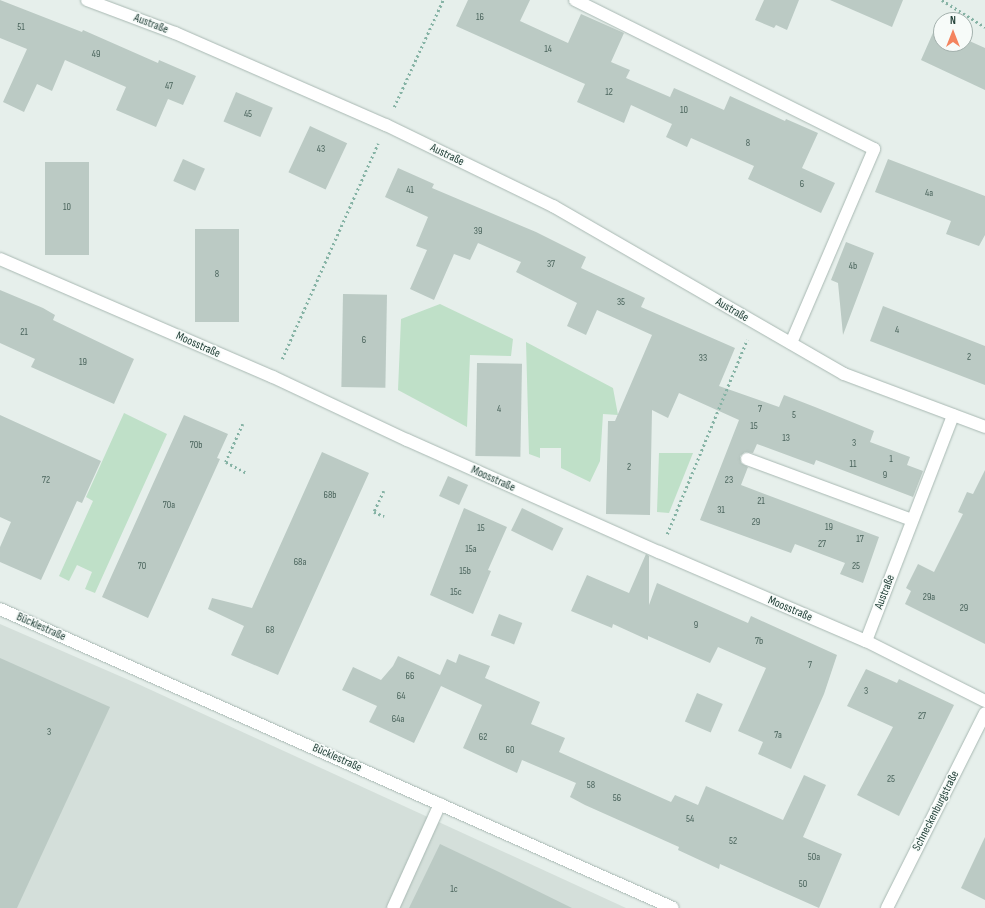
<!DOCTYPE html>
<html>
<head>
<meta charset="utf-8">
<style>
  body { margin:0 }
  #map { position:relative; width:985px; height:908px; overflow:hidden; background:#e6efeb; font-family:"Sofia Sans Condensed",sans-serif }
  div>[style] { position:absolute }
  .built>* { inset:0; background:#d4dfda }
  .green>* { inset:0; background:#bfe0c8 }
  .building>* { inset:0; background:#bbcac4; transform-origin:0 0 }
  .path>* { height:2.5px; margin-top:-1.25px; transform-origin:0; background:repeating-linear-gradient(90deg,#86b3a5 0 2px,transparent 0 5px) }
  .roads { filter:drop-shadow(0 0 1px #a8b8b2) drop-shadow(0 0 1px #a8b8b2) }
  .service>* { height:12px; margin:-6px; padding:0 6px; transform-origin:6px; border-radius:6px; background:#fff }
  .minor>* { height:12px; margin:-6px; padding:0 6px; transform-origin:6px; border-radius:6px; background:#fff }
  span { translate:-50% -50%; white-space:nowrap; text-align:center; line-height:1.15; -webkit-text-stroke:3.5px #f7fbf9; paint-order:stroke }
  .number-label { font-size:10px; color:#4a645c }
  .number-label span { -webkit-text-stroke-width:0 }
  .street-label { font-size:12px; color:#24423a }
  .north { position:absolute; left:933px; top:12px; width:40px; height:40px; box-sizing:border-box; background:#f7fbf9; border:1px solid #a3b1ad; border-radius:50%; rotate:0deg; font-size:11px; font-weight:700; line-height:16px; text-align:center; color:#24423a }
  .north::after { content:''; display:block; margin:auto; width:14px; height:18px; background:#f4845f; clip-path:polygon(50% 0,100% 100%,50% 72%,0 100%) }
</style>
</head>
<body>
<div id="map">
  <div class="built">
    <i style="clip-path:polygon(0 624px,138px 684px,626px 908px,0 908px)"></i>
  </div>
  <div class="green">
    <i style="clip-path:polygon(440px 304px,513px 339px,511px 356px,470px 355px,467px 427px,398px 390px,401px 319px)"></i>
    <i style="clip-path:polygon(526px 342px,613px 388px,618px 415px,603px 414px,600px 461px,590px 482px,561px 468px,561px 448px,540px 448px,540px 458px,529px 454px)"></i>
    <i style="clip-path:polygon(124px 413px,167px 434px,95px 593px,85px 589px,92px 572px,77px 565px,69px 581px,59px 576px,93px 501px,86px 497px)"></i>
    <i style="clip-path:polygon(659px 453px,693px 453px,669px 513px,657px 512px)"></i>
  </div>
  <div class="building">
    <i style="clip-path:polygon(0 0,82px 32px,83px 30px,158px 63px,159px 60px,196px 76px,183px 105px,168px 99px,156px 127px,116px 110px,126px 87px,65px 60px,52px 91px,37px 84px,24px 112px,3px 102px,27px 49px,0 38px)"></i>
    <i style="clip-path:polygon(468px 0,530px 0,520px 21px,568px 43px,581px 14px,624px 33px,611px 62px,630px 70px,626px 78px,670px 97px,674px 88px,724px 110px,730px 96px,785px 121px,786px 119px,818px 133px,802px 168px,835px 183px,821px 213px,748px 179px,754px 166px,691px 138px,687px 147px,666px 137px,672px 124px,631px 105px,624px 123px,577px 102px,585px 84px,456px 26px)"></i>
    <i style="clip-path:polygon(764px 0,799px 0,787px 30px,776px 25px,774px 28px,755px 20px)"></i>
    <i style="clip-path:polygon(830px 0,903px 0,892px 27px)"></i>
    <i style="clip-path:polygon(936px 26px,941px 28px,941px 44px,965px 44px,965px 39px,985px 48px,985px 90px,921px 60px)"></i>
    <i style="left:236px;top:92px;width:40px;height:32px;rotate:23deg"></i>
    <i style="left:310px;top:126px;width:41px;height:51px;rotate:25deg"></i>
    <i style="left:183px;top:159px;width:24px;height:24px;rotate:24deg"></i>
    <i style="clip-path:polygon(888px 159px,985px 196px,985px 235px,979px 246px,946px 234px,951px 221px,875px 192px)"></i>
    <i style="left:45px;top:162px;width:44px;height:93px"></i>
    <i style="clip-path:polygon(398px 168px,434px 184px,432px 188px,536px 232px,586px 257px,581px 268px,645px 298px,641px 307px,735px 348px,719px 386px,779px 407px,784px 395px,815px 407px,874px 431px,870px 442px,910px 457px,907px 465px,923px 471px,913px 497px,816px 460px,814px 465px,757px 444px,753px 453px,745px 452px,740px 456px,741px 463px,748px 467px,741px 485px,879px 537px,863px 583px,840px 574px,845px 563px,816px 552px,795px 544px,791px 553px,700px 520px,739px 420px,679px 393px,668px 418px,652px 410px,650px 515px,606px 514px,608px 421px,615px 421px,652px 335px,597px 310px,586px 335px,567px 326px,577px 303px,516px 272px,521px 262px,478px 243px,470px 260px,454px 254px,434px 300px,410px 289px,427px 250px,416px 246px,428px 217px,385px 197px)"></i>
    <i style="left:195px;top:229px;width:44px;height:93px"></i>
    <i style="clip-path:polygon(846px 242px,874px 253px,843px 335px,838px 283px,831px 280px)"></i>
    <i style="clip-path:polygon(0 290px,43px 308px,55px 315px,53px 320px,134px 359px,114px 404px,31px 367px,35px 359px,0 343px)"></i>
    <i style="left:343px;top:294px;width:44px;height:93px;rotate:1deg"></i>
    <i style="clip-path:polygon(883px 306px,985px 346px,985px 385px,870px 341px)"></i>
    <i style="left:477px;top:363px;width:45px;height:93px;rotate:1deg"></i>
    <i style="clip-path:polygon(0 415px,101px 461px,82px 503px,77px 501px,41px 580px,0 562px,0 547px,11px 522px,0 517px)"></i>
    <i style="clip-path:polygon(184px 415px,228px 434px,217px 458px,220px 459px,148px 618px,102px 597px)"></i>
    <i style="clip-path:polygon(322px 452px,369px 473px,278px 675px,231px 655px,244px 626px,208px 609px,212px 598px,252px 608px)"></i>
    <i style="clip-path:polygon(985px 470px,985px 644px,905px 604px,911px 591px,906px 588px,918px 564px,934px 572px,963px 514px,958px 512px,967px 492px,973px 494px)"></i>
    <i style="left:448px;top:476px;width:22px;height:22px;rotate:24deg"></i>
    <i style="clip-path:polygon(464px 508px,507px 527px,488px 570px,491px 571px,473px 614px,430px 595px)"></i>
    <i style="left:522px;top:508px;width:46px;height:25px;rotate:26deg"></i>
    <i style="clip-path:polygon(646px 554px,649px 556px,649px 605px,657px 583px,748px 623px,751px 616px,837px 655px,824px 694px,791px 769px,758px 754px,763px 742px,738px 731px,766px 668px,718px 647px,710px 663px,648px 636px,648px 640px,613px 624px,612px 628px,571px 611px,587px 575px,629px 593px)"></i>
    <i style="left:499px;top:614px;width:25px;height:23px;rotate:21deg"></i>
    <i style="clip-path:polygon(459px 654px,490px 666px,485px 678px,540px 702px,531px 724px,565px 738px,559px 752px,671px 802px,675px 795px,698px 805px,706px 786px,783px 820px,804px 775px,826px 785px,803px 837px,842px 854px,819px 908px,720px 864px,719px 869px,678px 850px,679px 847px,585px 805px,570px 797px,576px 783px,522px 760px,517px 773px,463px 748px,482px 705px,441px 686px,414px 743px,369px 722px,377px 706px,342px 690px,353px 667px,381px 680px,393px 666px,398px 656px,440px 675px,447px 659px,456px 663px)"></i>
    <i style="clip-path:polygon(0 658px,110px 707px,17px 908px,0 908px)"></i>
    <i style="clip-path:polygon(866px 669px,897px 683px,899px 679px,954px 705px,899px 816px,857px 795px,893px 727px,847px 706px)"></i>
    <i style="left:697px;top:693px;width:28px;height:31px;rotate:23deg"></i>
    <i style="clip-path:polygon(985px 837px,985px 900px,961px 888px)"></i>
    <i style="clip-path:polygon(440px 844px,499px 872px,572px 908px,409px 908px)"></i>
  </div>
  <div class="path">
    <i style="left:942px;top:0;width:51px;rotate:32.1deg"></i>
    <i style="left:394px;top:107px;width:118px;rotate:-65.4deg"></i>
    <i style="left:282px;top:359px;width:236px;rotate:-66deg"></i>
    <i style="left:243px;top:424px;width:42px;rotate:114.1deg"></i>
    <i style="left:226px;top:462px;width:24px;rotate:28deg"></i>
    <i style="left:384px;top:491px;width:23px;rotate:115deg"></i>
    <i style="left:374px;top:512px;width:11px;rotate:22deg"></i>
    <i style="left:667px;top:534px;width:210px;rotate:-67.6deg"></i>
  </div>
  <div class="roads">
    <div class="service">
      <i style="left:575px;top:0;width:334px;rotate:26.5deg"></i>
      <i style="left:393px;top:908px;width:114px;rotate:-65.7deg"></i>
    </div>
    <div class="minor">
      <i style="left:87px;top:0;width:94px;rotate:20.6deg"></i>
      <i style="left:175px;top:33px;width:230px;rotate:23.6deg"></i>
      <i style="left:386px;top:125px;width:186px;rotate:25.9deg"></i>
      <i style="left:553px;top:206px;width:336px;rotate:30deg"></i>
      <i style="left:844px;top:374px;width:151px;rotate:20.6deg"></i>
      <i style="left:0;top:259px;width:297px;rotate:23.4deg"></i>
      <i style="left:273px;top:377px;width:148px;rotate:25.2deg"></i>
      <i style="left:407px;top:440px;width:276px;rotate:24deg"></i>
      <i style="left:659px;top:552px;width:225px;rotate:23.3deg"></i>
      <i style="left:866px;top:641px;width:133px;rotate:26.8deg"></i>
      <i style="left:791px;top:343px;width:211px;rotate:-66.8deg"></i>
      <i style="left:747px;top:459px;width:176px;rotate:20.3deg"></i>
      <i style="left:0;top:609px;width:736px;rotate:23.95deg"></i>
      <i style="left:866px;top:641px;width:242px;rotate:-68.9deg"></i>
      <i style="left:887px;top:908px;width:218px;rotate:-63.3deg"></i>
    </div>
  </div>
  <div class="number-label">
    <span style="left:480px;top:18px">16</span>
    <span style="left:21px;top:28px">51</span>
    <span style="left:548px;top:50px">14</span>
    <span style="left:96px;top:55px">49</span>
    <span style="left:169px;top:87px">47</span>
    <span style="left:609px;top:93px">12</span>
    <span style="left:684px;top:111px">10</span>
    <span style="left:248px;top:115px">45</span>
    <span style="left:748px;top:144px">8</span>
    <span style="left:321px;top:150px">43</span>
    <span style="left:802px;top:185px">6</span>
    <span style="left:410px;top:191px">41</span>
    <span style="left:929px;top:194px">4a</span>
    <span style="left:67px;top:208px">10</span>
    <span style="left:478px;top:232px">39</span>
    <span style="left:551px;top:265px">37</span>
    <span style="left:853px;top:267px">4b</span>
    <span style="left:217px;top:275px">8</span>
    <span style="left:621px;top:303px">35</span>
    <span style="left:897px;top:331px">4</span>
    <span style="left:24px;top:333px">21</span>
    <span style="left:364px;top:341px">6</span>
    <span style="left:969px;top:358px">2</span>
    <span style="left:703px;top:359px">33</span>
    <span style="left:83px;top:363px">19</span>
    <span style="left:499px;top:410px">4</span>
    <span style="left:760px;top:410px">7</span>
    <span style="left:794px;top:416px">5</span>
    <span style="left:754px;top:427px">15</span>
    <span style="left:786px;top:439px">13</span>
    <span style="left:854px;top:444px">3</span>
    <span style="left:196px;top:446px">70b</span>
    <span style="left:891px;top:460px">1</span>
    <span style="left:853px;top:465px">11</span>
    <span style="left:629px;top:468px">2</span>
    <span style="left:885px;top:476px">9</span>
    <span style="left:46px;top:481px">72</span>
    <span style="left:729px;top:481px">23</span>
    <span style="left:330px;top:496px">68b</span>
    <span style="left:761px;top:502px">21</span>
    <span style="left:169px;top:506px">70a</span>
    <span style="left:721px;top:511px">31</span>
    <span style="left:756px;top:523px">29</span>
    <span style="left:829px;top:528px">19</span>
    <span style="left:481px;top:529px">15</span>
    <span style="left:860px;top:540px">17</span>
    <span style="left:822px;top:545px">27</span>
    <span style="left:471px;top:550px">15a</span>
    <span style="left:300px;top:563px">68a</span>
    <span style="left:142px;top:567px">70</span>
    <span style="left:856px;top:567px">25</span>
    <span style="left:465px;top:572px">15b</span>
    <span style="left:456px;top:593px">15c</span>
    <span style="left:929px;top:598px">29a</span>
    <span style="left:964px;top:609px">29</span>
    <span style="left:696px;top:626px">9</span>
    <span style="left:270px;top:631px">68</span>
    <span style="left:759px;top:642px">7b</span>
    <span style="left:810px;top:666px">7</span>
    <span style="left:410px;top:677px">66</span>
    <span style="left:866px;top:692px">3</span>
    <span style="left:401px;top:697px">64</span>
    <span style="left:922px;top:717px">27</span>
    <span style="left:398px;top:720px">64a</span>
    <span style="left:49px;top:733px">3</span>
    <span style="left:778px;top:736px">7a</span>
    <span style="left:483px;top:738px">62</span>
    <span style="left:510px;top:751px">60</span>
    <span style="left:891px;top:780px">25</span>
    <span style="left:591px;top:786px">58</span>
    <span style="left:617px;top:799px">56</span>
    <span style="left:690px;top:820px">54</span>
    <span style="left:733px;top:842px">52</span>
    <span style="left:814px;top:858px">50a</span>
    <span style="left:803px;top:885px">50</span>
    <span style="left:454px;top:890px">1c</span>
  </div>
  <div class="street-label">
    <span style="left:151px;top:24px;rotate:21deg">Austraße</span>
    <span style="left:447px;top:155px;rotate:26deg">Austraße</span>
    <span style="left:732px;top:310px;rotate:30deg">Austraße</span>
    <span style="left:198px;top:345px;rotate:24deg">Moosstraße</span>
    <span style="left:493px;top:479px;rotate:24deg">Moosstraße</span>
    <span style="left:885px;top:592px;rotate:-69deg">Austraße</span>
    <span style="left:790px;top:609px;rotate:23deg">Moosstraße</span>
    <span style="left:41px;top:627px;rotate:24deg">Bücklestraße</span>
    <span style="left:337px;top:758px;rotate:24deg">Bücklestraße</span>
    <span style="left:936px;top:811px;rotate:-63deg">Schneckenburgstraße</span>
  </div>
  <div class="north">N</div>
</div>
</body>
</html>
